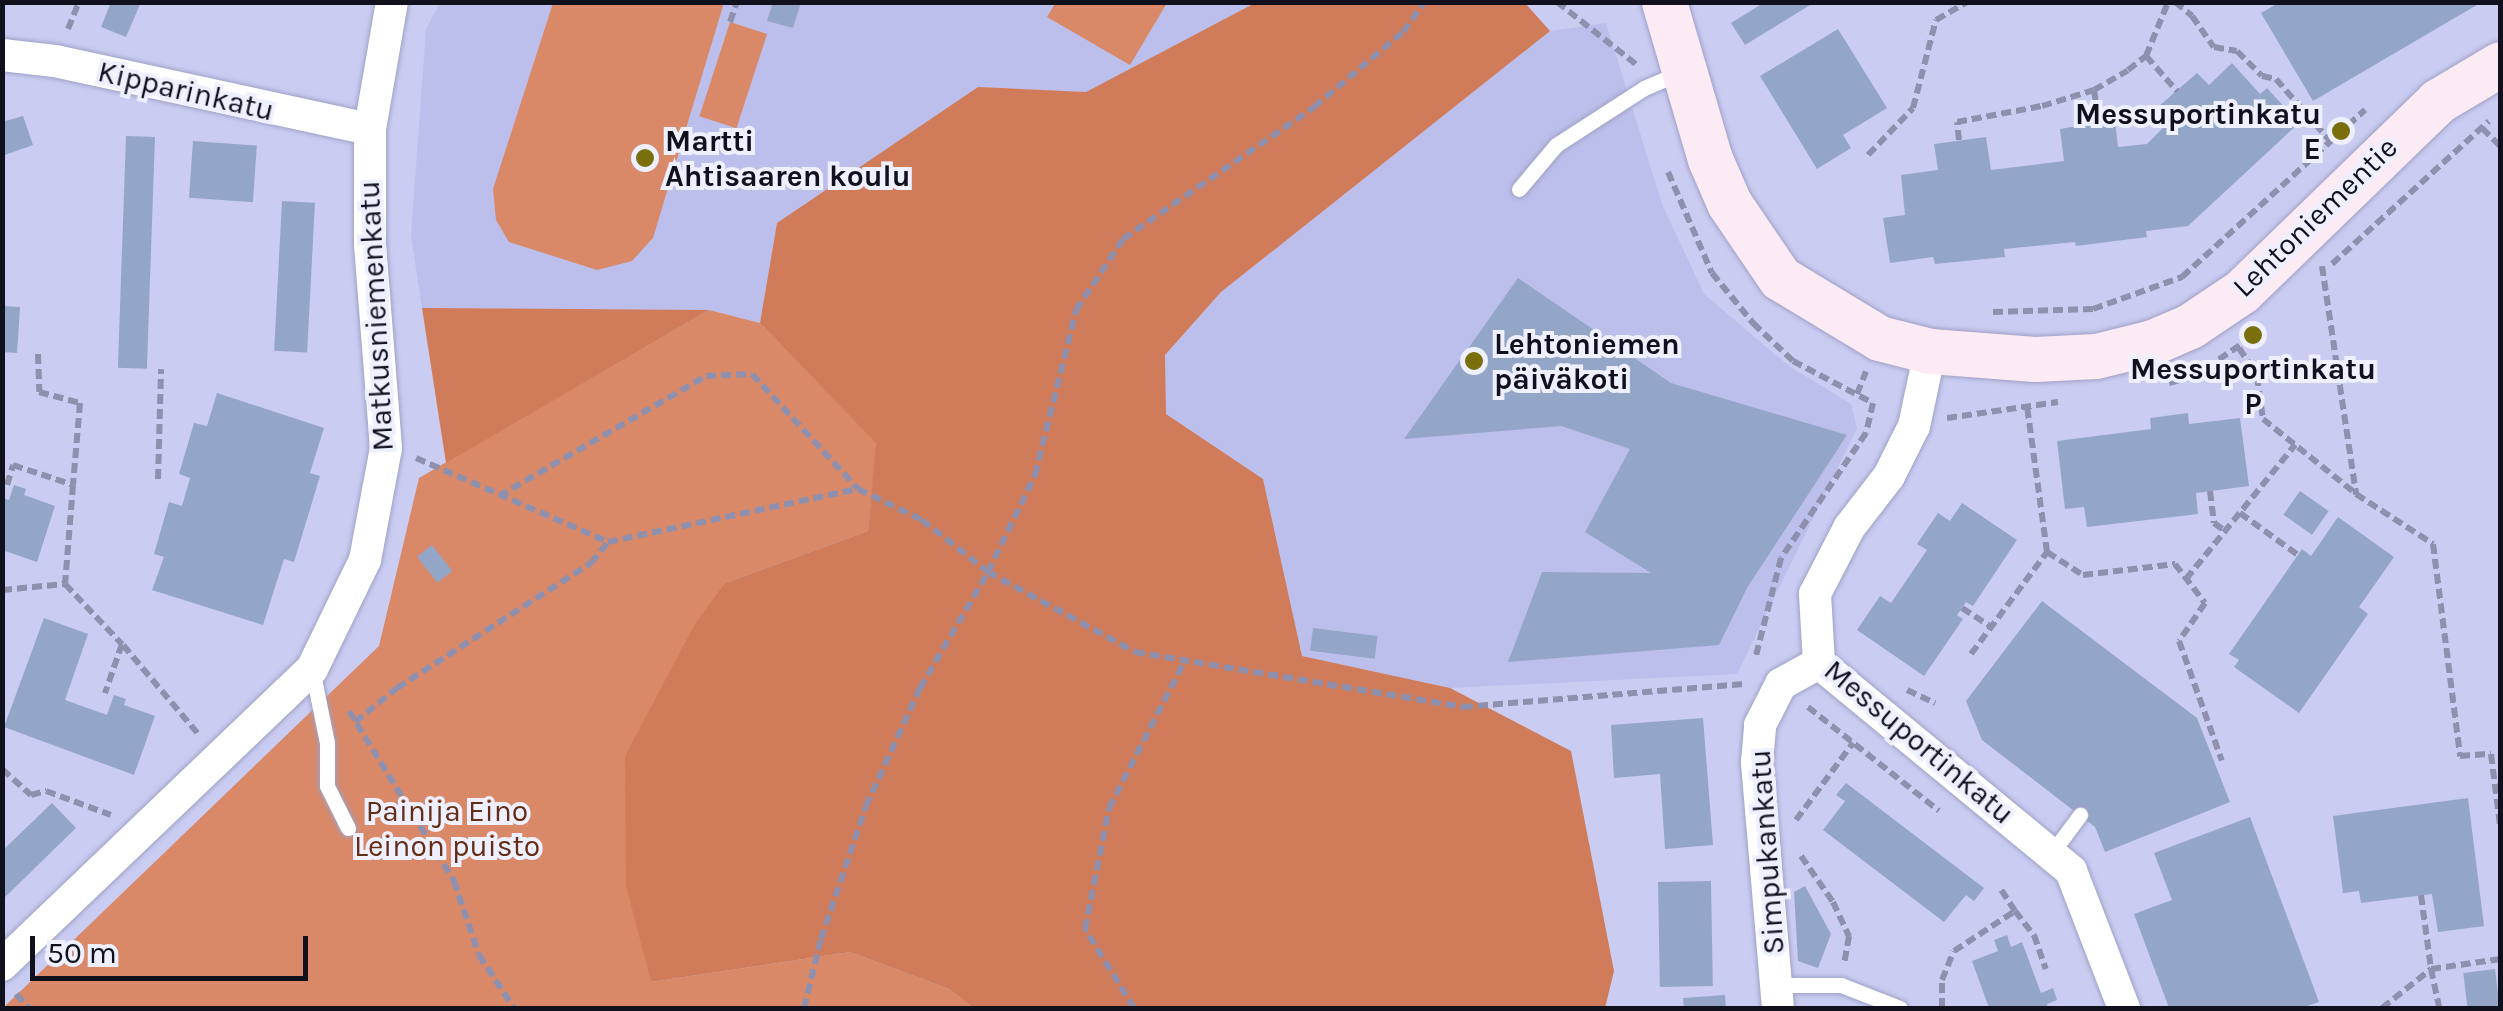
<!DOCTYPE html>
<html>
<head>
<meta charset="utf-8">
<style>
  body { margin:0 }
  #map { position:relative; width:2503px; height:1011px; overflow:hidden; background:#caccf2; font-family:Karla,sans-serif }
  div>[style] { position:absolute }
  .built>* { inset:0; background:#bcbfeb }
  .green>* { inset:0; background:#d98968; transform-origin:0 0 }
  .forest>* { inset:0; background:#d07b59 }
  .building>* { inset:0; background:#94a6c7; transform-origin:0 0 }
  .path>* { height:6px; margin-top:-3px; transform-origin:0; background:repeating-linear-gradient(90deg,#8e90ae 0 10px,transparent 0 15px) }
  .roads { filter:drop-shadow(0 0 2px #9fa1c5) drop-shadow(0 0 2px #9fa1c5) }
  .lane>* { height:15px; margin:-7.5px; padding:0 7.5px; transform-origin:7.5px; border-radius:7.5px; background:#fff }
  .street>* { height:32px; margin:-16px; padding:0 16px; transform-origin:16px; border-radius:16px; background:#fff }
  .secondary>* { height:45px; margin:-22.5px; padding:0 22.5px; transform-origin:22.5px; border-radius:22.5px; background:#fceaf5 }
  .dots>* { width:28px; height:28px; translate:-50% -50%; box-sizing:border-box; border:5px solid #eeefff; border-radius:50% }
  span { translate:-50% -50%; white-space:nowrap; text-align:center; line-height:1.15; -webkit-text-stroke:8px #eeefff; paint-order:stroke }
  .street-label { font-size:30px; color:#11111e }
  .poi-label { font-size:30px; color:#11111e; font-weight:700 }
  .right { translate:-100% -50%; text-align:right }
  .left { translate:0 -50%; text-align:left }
  .park-label { font-size:30px; color:#642d15 }
  .frame { position:absolute; inset:0; border:5px solid #11111e; pointer-events:none }
  .scale { position:absolute; left:30px; top:936px; width:278px; height:45px; box-sizing:border-box; border:5px solid #11111e; border-top:0; padding-left:12px; font-size:30px; line-height:35px; white-space:nowrap; color:#11111e; -webkit-text-stroke:8px #eeefff; paint-order:stroke }
</style>
</head>
<body>
<div id="map">
  <div class="built">
    <i style="clip-path:polygon(440px 3px,1255px 3px,1086px 92px,978px 87px,777px 223px,760px 323px,708px 310px,422px 308px,411px 235px,426px 29px)"></i>
    <i style="clip-path:polygon(1606px 23px,1662px 204px,1704px 294px,1789px 366px,1851px 404px,1857px 428px,1737px 674px,1450px 688px,1302px 656px,1263px 479px,1166px 414px,1165px 355px,1221px 292px,1550px 31px)"></i>
  </div>
  <div class="green">
    <i style="clip-path:polygon(1056px 2px,1167px 2px,1167px 3px,1130px 65px,1047px 17px)"></i>
    <i style="clip-path:polygon(553px 3px,722px 2px,723px 6px,653px 238px,632px 261px,597px 270px,509px 242px,496px 220px,493px 189px)"></i>
    <i style="left:730px;top:22px;width:39px;height:99px;rotate:18deg"></i>
    <i style="clip-path:polygon(709px 310px,760px 323px,877px 443px,868px 531px,725px 583px,625px 756px,627px 809px,651px 982px,850px 952px,949px 989px,973px 1008px,3px 1008px,379px 646px,419px 478px)"></i>
  </div>
  <div class="forest">
    <i style="clip-path:polygon(1255px 3px,1525px 3px,1550px 31px,1221px 292px,1165px 355px,1166px 414px,1263px 479px,1302px 656px,1450px 688px,1571px 751px,1614px 971px,1605px 1008px,973px 1008px,949px 989px,850px 952px,651px 982px,626px 885px,625px 756px,695px 624px,725px 583px,868px 531px,876px 443px,760px 323px,777px 223px,978px 87px,1086px 92px)"></i>
    <i style="clip-path:polygon(422px 308px,709px 310px,446px 463px)"></i>
  </div>
  <div class="building">
    <i style="clip-path:polygon(111px 2px,141px 2px,126px 37px,101px 27px)"></i>
    <i style="clip-path:polygon(773px 2px,801px 2px,793px 28px,767px 21px)"></i>
    <i style="clip-path:polygon(1765px 2px,1815px 2px,1745px 45px,1731px 23px)"></i>
    <i style="clip-path:polygon(2280px 2px,2482px 2px,2313px 101px,2261px 13px)"></i>
    <i style="clip-path:polygon(1838px 29px,1887px 108px,1843px 135px,1851px 148px,1817px 169px,1760px 76px)"></i>
    <i style="clip-path:polygon(2232px 63px,2260px 94px,2267px 88px,2299px 123px,2188px 226px,2146px 231px,2147px 237px,2076px 246px,2075px 242px,2004px 249px,2005px 257px,1935px 264px,1933px 257px,1890px 263px,1883px 218px,1905px 215px,1901px 175px,1938px 170px,1934px 144px,1986px 137px,1991px 170px,2064px 161px,2060px 129px,2115px 120px,2118px 147px,2147px 144px,2171px 120px,2158px 107px,2197px 73px,2209px 85px)"></i>
    <i style="clip-path:polygon(23px 116px,33px 145px,2px 156px,2px 122px)"></i>
    <i style="left:126px;top:136px;width:29px;height:232px;rotate:2deg"></i>
    <i style="left:193px;top:141px;width:64px;height:57px;rotate:4deg"></i>
    <i style="left:282px;top:201px;width:33px;height:150px;rotate:3deg"></i>
    <i style="clip-path:polygon(1518px 278px,1671px 383px,1847px 435px,1747px 588px,1719px 645px,1508px 662px,1542px 572px,1651px 573px,1585px 532px,1630px 449px,1561px 426px,1404px 439px)"></i>
    <i style="clip-path:polygon(2px 306px,20px 307px,17px 353px,2px 352px)"></i>
    <i style="clip-path:polygon(217px 393px,324px 428px,310px 473px,320px 476px,294px 562px,284px 559px,263px 625px,152px 590px,164px 557px,154px 554px,169px 502px,182px 506px,190px 478px,179px 474px,194px 423px,207px 426px)"></i>
    <i style="clip-path:polygon(2188px 413px,2189px 424px,2240px 418px,2249px 486px,2196px 493px,2198px 514px,2087px 527px,2084px 507px,2065px 509px,2057px 441px,2151px 429px,2150px 418px)"></i>
    <i style="clip-path:polygon(14px 485px,26px 489px,24px 495px,55px 506px,37px 562px,2px 550px,2px 498px,9px 500px)"></i>
    <i style="left:2300px;top:491px;width:35px;height:29px;rotate:35deg"></i>
    <i style="clip-path:polygon(1962px 503px,2017px 540px,1973px 606px,1966px 602px,1962px 608px,1957px 615px,1963px 619px,1924px 676px,1857px 630px,1880px 596px,1891px 603px,1927px 550px,1917px 544px,1938px 513px,1950px 521px)"></i>
    <i style="clip-path:polygon(2338px 517px,2394px 557px,2359px 607px,2368px 614px,2299px 713px,2234px 667px,2239px 660px,2229px 654px,2302px 549px,2311px 556px)"></i>
    <i style="left:432px;top:545px;width:33px;height:19px;rotate:52deg"></i>
    <i style="clip-path:polygon(2042px 601px,2197px 718px,2230px 802px,2105px 852px,2095px 827px,1982px 740px,1966px 701px)"></i>
    <i style="clip-path:polygon(44px 618px,88px 634px,65px 700px,107px 715px,114px 695px,126px 699px,124px 705px,155px 716px,134px 775px,4px 727px)"></i>
    <i style="left:1313px;top:628px;width:65px;height:23px;rotate:7deg"></i>
    <i style="clip-path:polygon(1703px 718px,1713px 845px,1665px 849px,1660px 774px,1614px 778px,1611px 725px)"></i>
    <i style="clip-path:polygon(1846px 783px,1984px 888px,1974px 901px,1966px 895px,1944px 922px,1823px 830px,1845px 801px,1836px 795px)"></i>
    <i style="clip-path:polygon(2468px 798px,2484px 926px,2438px 932px,2432px 894px,2361px 903px,2359px 891px,2343px 893px,2333px 816px)"></i>
    <i style="clip-path:polygon(52px 803px,76px 828px,2px 900px,2px 851px)"></i>
    <i style="clip-path:polygon(2250px 817px,2319px 1002px,2301px 1008px,2169px 1008px,2134px 914px,2172px 900px,2154px 853px)"></i>
    <i style="left:1711px;top:881px;width:105px;height:53px;rotate:89deg"></i>
    <i style="clip-path:polygon(1805px 886px,1831px 934px,1818px 968px,1798px 961px,1794px 892px)"></i>
    <i style="clip-path:polygon(2007px 935px,2011px 947px,2022px 942px,2041px 993px,2053px 988px,2057px 1000px,2047px 1004px,2048px 1008px,1989px 1008px,1972px 961px,1998px 951px,1994px 940px)"></i>
    <i style="left:2495px;top:969px;width:39px;height:32px;rotate:83deg"></i>
    <i style="clip-path:polygon(1725px 995px,1726px 1008px,1684px 1008px,1683px 998px)"></i>
  </div>
  <div class="path">
    <i style="left:1557px;top:2px;width:102px;rotate:38.2deg"></i>
    <i style="left:2175px;top:2px;width:22px;rotate:39deg"></i>
    <i style="left:2192px;top:16px;width:38px;rotate:55deg"></i>
    <i style="left:2214px;top:47px;width:23px;rotate:10deg"></i>
    <i style="left:2237px;top:51px;width:35px;rotate:45deg"></i>
    <i style="left:2262px;top:76px;width:14px;rotate:12deg"></i>
    <i style="left:2276px;top:79px;width:82px;rotate:48.9deg"></i>
    <i style="left:730px;top:22px;width:21px;rotate:-71deg"></i>
    <i style="left:68px;top:29px;width:29px;rotate:-68deg"></i>
    <i style="left:2146px;top:56px;width:47px;rotate:48.5deg"></i>
    <i style="left:2094px;top:90px;width:33px;rotate:81deg"></i>
    <i style="left:2482px;top:128px;width:25px;rotate:45deg"></i>
    <i style="left:1959px;top:140px;width:18px;rotate:-96deg"></i>
    <i style="left:1957px;top:122px;width:86px;rotate:-10.7deg"></i>
    <i style="left:2042px;top:106px;width:54px;rotate:-17.1deg"></i>
    <i style="left:2094px;top:90px;width:39px;rotate:-30deg"></i>
    <i style="left:2128px;top:70px;width:23px;rotate:-38deg"></i>
    <i style="left:2146px;top:56px;width:58px;rotate:-67.8deg"></i>
    <i style="left:1868px;top:155px;width:65px;rotate:-46.2deg"></i>
    <i style="left:1913px;top:108px;width:91px;rotate:-75.4deg"></i>
    <i style="left:1936px;top:20px;width:36px;rotate:-30deg"></i>
    <i style="left:1668px;top:172px;width:110px;rotate:66.5deg"></i>
    <i style="left:1712px;top:273px;width:65px;rotate:50.6deg"></i>
    <i style="left:1753px;top:323px;width:55px;rotate:43.5deg"></i>
    <i style="left:1793px;top:361px;width:90px;rotate:27.7deg"></i>
    <i style="left:1873px;top:403px;width:31px;rotate:103deg"></i>
    <i style="left:1866px;top:433px;width:151px;rotate:124.2deg"></i>
    <i style="left:1781px;top:558px;width:104px;rotate:104.4deg"></i>
    <i style="left:2332px;top:264px;width:212px;rotate:-42.3deg"></i>
    <i style="left:2322px;top:266px;width:231px;rotate:81.5deg"></i>
    <i style="left:2356px;top:494px;width:92px;rotate:33deg"></i>
    <i style="left:2433px;top:544px;width:214px;rotate:82.7deg"></i>
    <i style="left:2460px;top:756px;width:31px;rotate:-4deg"></i>
    <i style="left:2491px;top:754px;width:72px;rotate:82.8deg"></i>
    <i style="left:1993px;top:312px;width:100px;rotate:-1.7deg"></i>
    <i style="left:2093px;top:309px;width:95px;rotate:-19.8deg"></i>
    <i style="left:2182px;top:277px;width:248px;rotate:-42.4deg"></i>
    <i style="left:2239px;top:348px;width:33px;rotate:57deg"></i>
    <i style="left:2257px;top:376px;width:43px;rotate:82.1deg"></i>
    <i style="left:2263px;top:419px;width:118px;rotate:38.8deg"></i>
    <i style="left:38px;top:354px;width:38px;rotate:88deg"></i>
    <i style="left:39px;top:392px;width:42px;rotate:15deg"></i>
    <i style="left:80px;top:403px;width:82px;rotate:94.9deg"></i>
    <i style="left:2169px;top:383px;width:26px;rotate:-16deg"></i>
    <i style="left:2194px;top:376px;width:66px;rotate:-33.9deg"></i>
    <i style="left:1857px;top:394px;width:24px;rotate:-68deg"></i>
    <i style="left:1947px;top:418px;width:112px;rotate:-8.2deg"></i>
    <i style="left:416px;top:458px;width:210px;rotate:23.6deg"></i>
    <i style="left:608px;top:542px;width:256px;rotate:-12deg"></i>
    <i style="left:858px;top:489px;width:71px;rotate:25.8deg"></i>
    <i style="left:922px;top:520px;width:84px;rotate:38.2deg"></i>
    <i style="left:988px;top:572px;width:167px;rotate:28.6deg"></i>
    <i style="left:1135px;top:652px;width:333px;rotate:9.5deg"></i>
    <i style="left:1463px;top:707px;width:282px;rotate:-4.7deg"></i>
    <i style="left:158px;top:479px;width:110px;rotate:-88.4deg"></i>
    <i style="left:7px;top:485px;width:21px;rotate:-73deg"></i>
    <i style="left:13px;top:465px;width:63px;rotate:18.4deg"></i>
    <i style="left:73px;top:485px;width:99px;rotate:94.6deg"></i>
    <i style="left:2210px;top:491px;width:32px;rotate:83deg"></i>
    <i style="left:2214px;top:523px;width:14px;rotate:36deg"></i>
    <i style="left:499px;top:496px;width:239px;rotate:-30.1deg"></i>
    <i style="left:706px;top:376px;width:46px;rotate:-2.5deg"></i>
    <i style="left:752px;top:374px;width:156px;rotate:47.3deg"></i>
    <i style="left:2240px;top:513px;width:72px;rotate:35.9deg"></i>
    <i style="left:2047px;top:552px;width:43px;rotate:32.6deg"></i>
    <i style="left:2083px;top:575px;width:93px;rotate:-6.8deg"></i>
    <i style="left:2175px;top:564px;width:49px;rotate:52.4deg"></i>
    <i style="left:2205px;top:603px;width:46px;rotate:124.4deg"></i>
    <i style="left:2179px;top:641px;width:127px;rotate:70.3deg"></i>
    <i style="left:2186px;top:579px;width:173px;rotate:-50.9deg"></i>
    <i style="left:2px;top:590px;width:63px;rotate:-5.4deg"></i>
    <i style="left:65px;top:584px;width:83px;rotate:46.5deg"></i>
    <i style="left:122px;top:644px;width:52px;rotate:109.1deg"></i>
    <i style="left:1962px;top:608px;width:35px;rotate:33deg"></i>
    <i style="left:123px;top:645px;width:118px;rotate:49.8deg"></i>
    <i style="left:1971px;top:654px;width:127px;rotate:-53.3deg"></i>
    <i style="left:2047px;top:552px;width:147px;rotate:-97.8deg"></i>
    <i style="left:1907px;top:690px;width:31px;rotate:25deg"></i>
    <i style="left:1808px;top:707px;width:167px;rotate:38.4deg"></i>
    <i style="left:349px;top:711px;width:200px;rotate:58.3deg"></i>
    <i style="left:454px;top:881px;width:78px;rotate:71.3deg"></i>
    <i style="left:479px;top:955px;width:64px;rotate:56.6deg"></i>
    <i style="left:355px;top:722px;width:54px;rotate:-39deg"></i>
    <i style="left:397px;top:688px;width:231px;rotate:-32.8deg"></i>
    <i style="left:591px;top:563px;width:27px;rotate:-51deg"></i>
    <i style="left:2px;top:769px;width:39px;rotate:42deg"></i>
    <i style="left:31px;top:795px;width:16px;rotate:-15deg"></i>
    <i style="left:46px;top:791px;width:69px;rotate:20.3deg"></i>
    <i style="left:1796px;top:820px;width:96px;rotate:-53.5deg"></i>
    <i style="left:1801px;top:856px;width:56px;rotate:55.2deg"></i>
    <i style="left:1833px;top:902px;width:38px;rotate:65deg"></i>
    <i style="left:1849px;top:936px;width:28px;rotate:100deg"></i>
    <i style="left:2421px;top:895px;width:75px;rotate:82.3deg"></i>
    <i style="left:2431px;top:969px;width:70px;rotate:-8.2deg"></i>
    <i style="left:2015px;top:911px;width:31px;rotate:52deg"></i>
    <i style="left:2034px;top:935px;width:36px;rotate:71deg"></i>
    <i style="left:16px;top:994px;width:19px;rotate:47deg"></i>
    <i style="left:804px;top:1008px;width:71px;rotate:-76.2deg"></i>
    <i style="left:821px;top:939px;width:140px;rotate:-71.3deg"></i>
    <i style="left:866px;top:806px;width:130px;rotate:-65.4deg"></i>
    <i style="left:920px;top:688px;width:134px;rotate:-59.6deg"></i>
    <i style="left:988px;top:572px;width:108px;rotate:-64.1deg"></i>
    <i style="left:1035px;top:475px;width:170px;rotate:-76deg"></i>
    <i style="left:1076px;top:310px;width:85px;rotate:-56.5deg"></i>
    <i style="left:1123px;top:239px;width:232px;rotate:-34.6deg"></i>
    <i style="left:1314px;top:107px;width:116px;rotate:-40.1deg"></i>
    <i style="left:1403px;top:32px;width:37px;rotate:-54deg"></i>
    <i style="left:1134px;top:1008px;width:93px;rotate:-121.8deg"></i>
    <i style="left:1085px;top:929px;width:123px;rotate:-78.8deg"></i>
    <i style="left:1109px;top:808px;width:166px;rotate:-62.8deg"></i>
    <i style="left:1942px;top:1008px;width:28px;rotate:-90deg"></i>
    <i style="left:1942px;top:980px;width:31px;rotate:-68deg"></i>
    <i style="left:1954px;top:951px;width:73px;rotate:-33.3deg"></i>
    <i style="left:2015px;top:911px;width:27px;rotate:-123deg"></i>
    <i style="left:2382px;top:1008px;width:63px;rotate:-38.5deg"></i>
    <i style="left:2431px;top:969px;width:40px;rotate:78deg"></i>
  </div>
  <div class="roads">
    <div class="lane">
      <i style="left:1519px;top:189px;width:57px;rotate:-49.9deg"></i>
      <i style="left:1556px;top:145px;width:105px;rotate:-32.9deg"></i>
      <i style="left:1644px;top:88px;width:39px;rotate:-23deg"></i>
      <i style="left:312px;top:669px;width:76px;rotate:78.5deg"></i>
      <i style="left:327px;top:743px;width:43px;rotate:90deg"></i>
      <i style="left:327px;top:786px;width:47px;rotate:63.4deg"></i>
      <i style="left:2051px;top:854px;width:49px;rotate:-53.4deg"></i>
      <i style="left:1776px;top:985px;width:65px"></i>
      <i style="left:1841px;top:985px;width:63px;rotate:21.3deg"></i>
    </div>
    <div class="street">
      <i style="left:2px;top:55px;width:53px;rotate:6.5deg"></i>
      <i style="left:55px;top:61px;width:322px;rotate:12.2deg"></i>
      <i style="left:1930px;top:351px;width:77px;rotate:102deg"></i>
      <i style="left:1914px;top:426px;width:56px;rotate:116.6deg"></i>
      <i style="left:1889px;top:476px;width:66px;rotate:127.6deg"></i>
      <i style="left:1849px;top:528px;width:74px;rotate:117.3deg"></i>
      <i style="left:1815px;top:594px;width:69px;rotate:86.7deg"></i>
      <i style="left:1819px;top:663px;width:327px;rotate:39.5deg"></i>
      <i style="left:2071px;top:871px;width:147px;rotate:68.9deg"></i>
      <i style="left:2px;top:965px;width:429px;rotate:-43.7deg"></i>
      <i style="left:312px;top:669px;width:121px;rotate:-64.1deg"></i>
      <i style="left:365px;top:560px;width:114px;rotate:-79.4deg"></i>
      <i style="left:386px;top:448px;width:204px;rotate:-94.5deg"></i>
      <i style="left:370px;top:245px;width:116px;rotate:-90deg"></i>
      <i style="left:370px;top:129px;width:129px;rotate:-80.2deg"></i>
      <i style="left:1778px;top:1008px;width:247px;rotate:-94.9deg"></i>
      <i style="left:1757px;top:762px;width:37px;rotate:-85deg"></i>
      <i style="left:1760px;top:725px;width:46px;rotate:-62.9deg"></i>
      <i style="left:1781px;top:684px;width:43px;rotate:-28.9deg"></i>
    </div>
    <div class="secondary">
      <i style="left:1664px;top:2px;width:164px;rotate:73.7deg"></i>
      <i style="left:1710px;top:159px;width:48px;rotate:66.6deg"></i>
      <i style="left:1729px;top:203px;width:91px;rotate:55.8deg"></i>
      <i style="left:1780px;top:278px;width:116px;rotate:31.2deg"></i>
      <i style="left:1879px;top:338px;width:53px;rotate:14.3deg"></i>
      <i style="left:1930px;top:351px;width:105px;rotate:4.4deg"></i>
      <i style="left:2035px;top:359px;width:61px;rotate:-2.8deg"></i>
      <i style="left:2096px;top:356px;width:59px;rotate:-13.8deg"></i>
      <i style="left:2153px;top:342px;width:40px;rotate:-23.4deg"></i>
      <i style="left:2190px;top:326px;width:63px;rotate:-33.9deg"></i>
      <i style="left:2242px;top:291px;width:273px;rotate:-44.1deg"></i>
      <i style="left:2438px;top:101px;width:72px;rotate:-30.8deg"></i>
    </div>
  </div>
  <div class="dots">
    <i style="left:2341px;top:131px;background:#796f0d"></i>
    <i style="left:645px;top:158px;background:#796f0d"></i>
    <i style="left:2253px;top:335px;background:#796f0d"></i>
    <i style="left:1474px;top:361px;background:#796f0d"></i>
  </div>
  <div class="street-label">
    <span style="left:186px;top:91px;rotate:13deg">Kipparinkatu</span>
    <span style="left:2315px;top:217px;rotate:-44deg">Lehtoniementie</span>
    <span style="left:376px;top:316px;rotate:-93deg">Matkusniemenkatu</span>
    <span style="left:1919px;top:742px;rotate:40deg">Messuportinkatu</span>
    <span style="left:1767px;top:852px;rotate:-94deg">Simpukankatu</span>
  </div>
  <div class="poi-label">
    <span class="right" style="left:2321px;top:131px">Messuportinkatu<br>E</span>
    <span class="left" style="left:665px;top:158px">Martti<br>Ahtisaaren koulu</span>
    <span class="left" style="left:1494px;top:361px">Lehtoniemen<br>päiväkoti</span>
    <span style="left:2253px;top:386px">Messuportinkatu<br>P</span>
  </div>
  <div class="park-label">
    <span style="left:447px;top:828px">Painija Eino<br>Leinon puisto</span>
  </div>
  <div class="frame"></div>
  <div class="scale">50 m</div>
</div>
</body>
</html>
